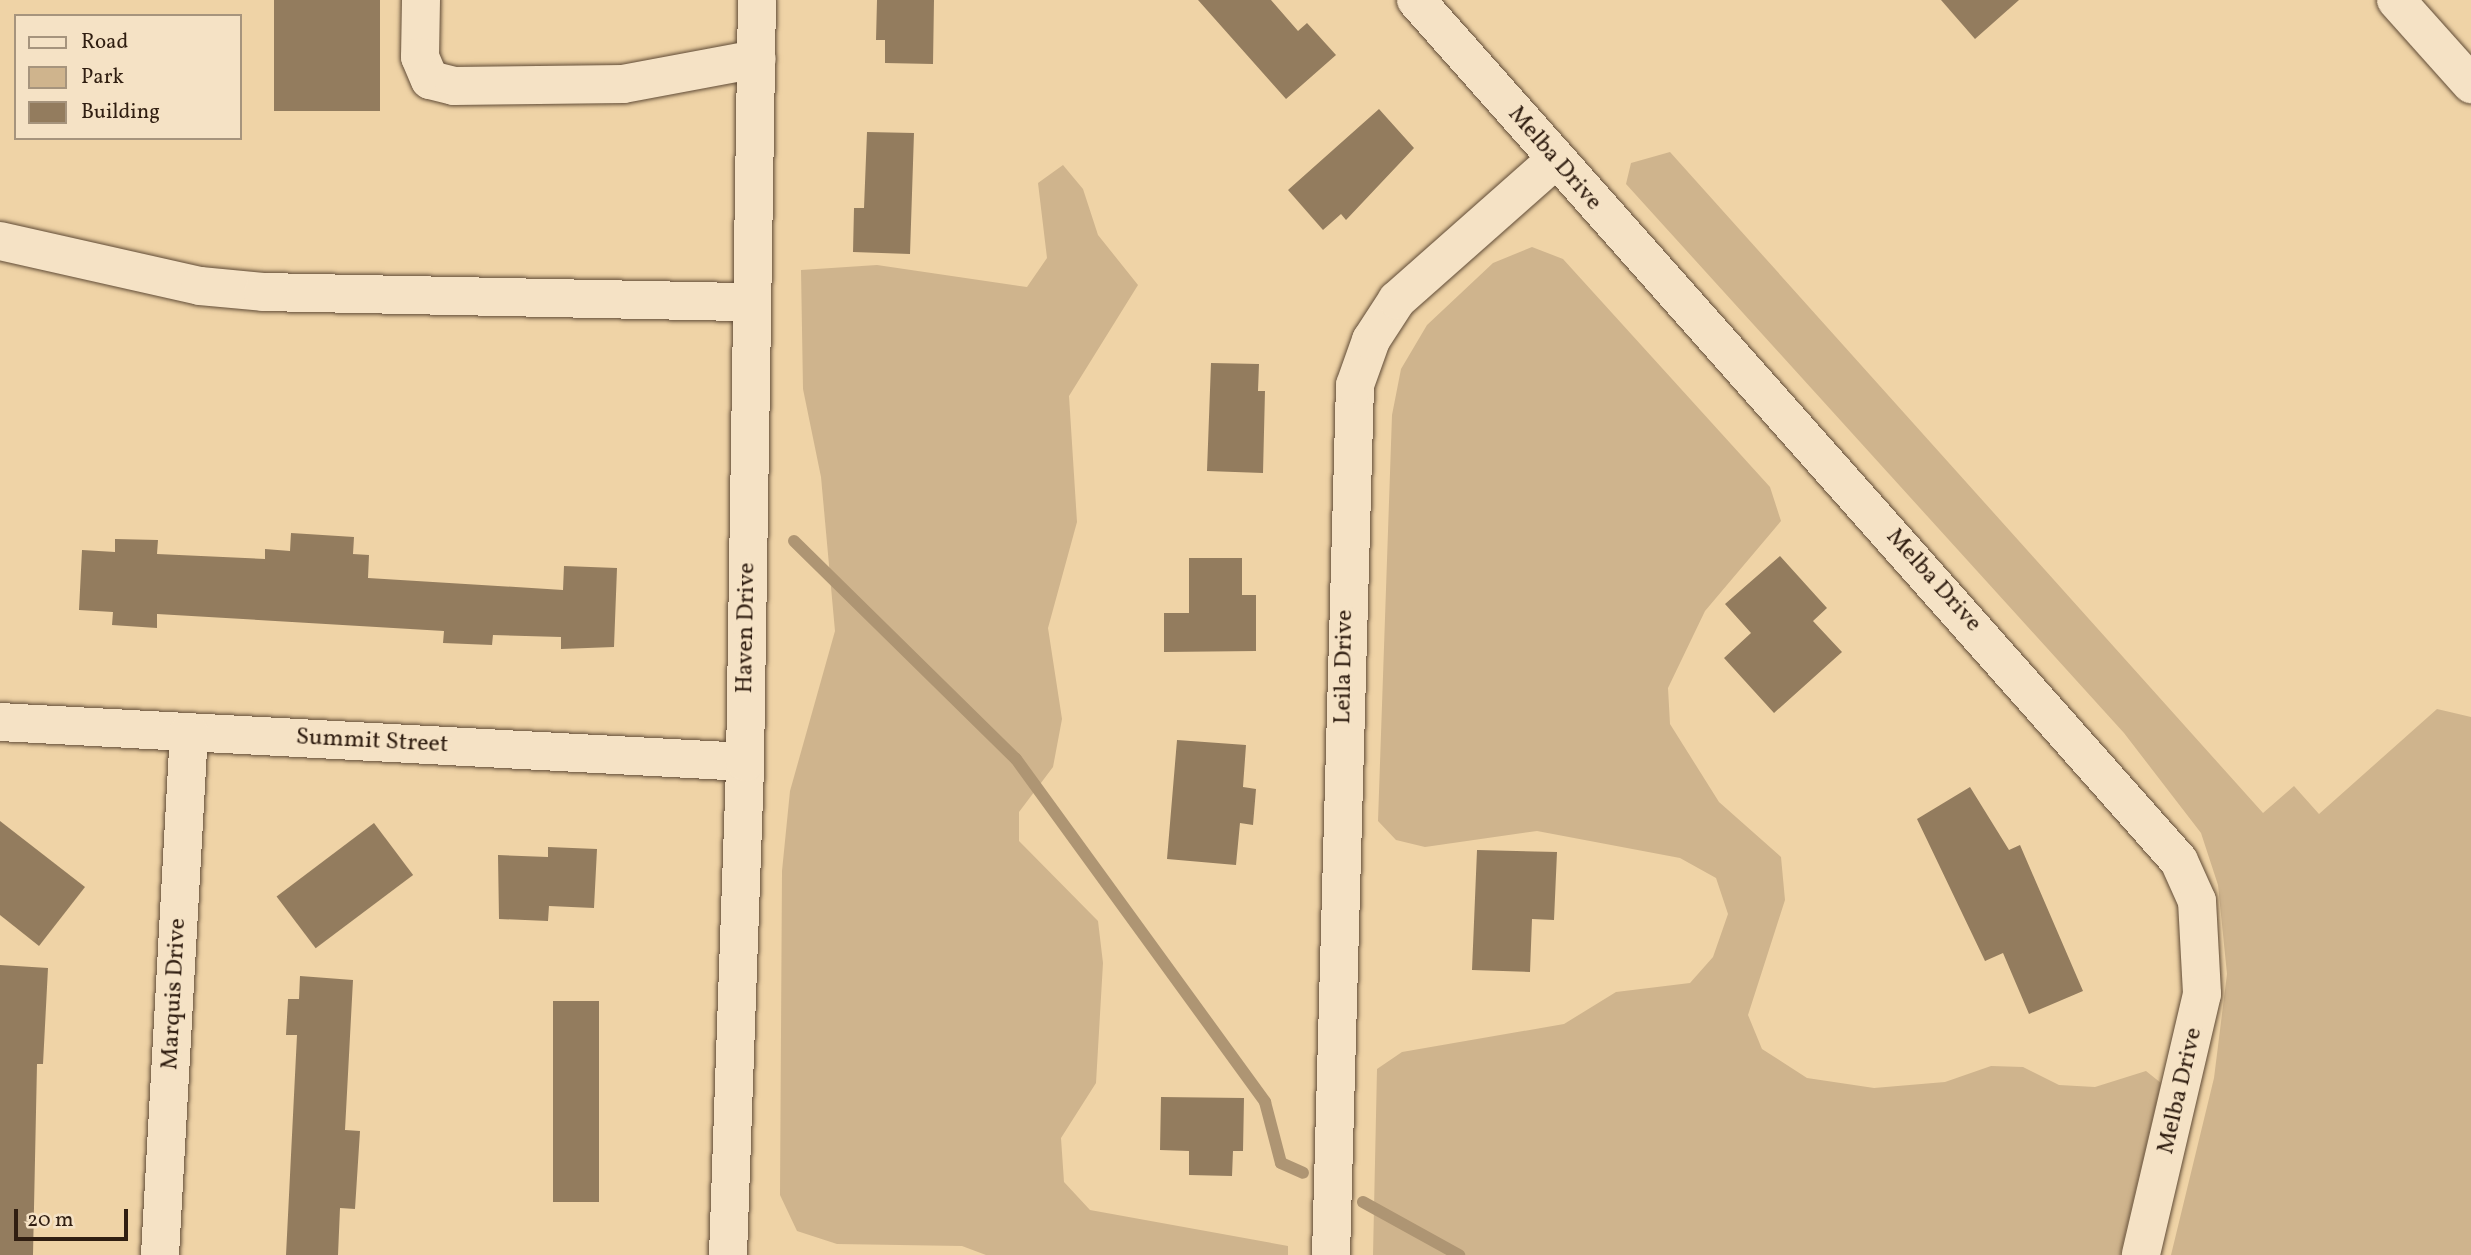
<!DOCTYPE html>
<html>
<head>
<meta charset="utf-8">
<style>
  body { margin:0 }
  #map { position:relative; width:2471px; height:1255px; overflow:hidden; background:#efd3a6; font-family:Vollkorn,serif }
  div>[style] { position:absolute }
  .green>* { inset:0; background:#cfb48d }
  .stream>* { height:12px; margin:-6px; padding:0 6px; transform-origin:6px; border-radius:6px; background:#ae9573 }
  .building>* { inset:0; background:#937c5e; transform-origin:0 0 }
  .roads { filter:drop-shadow(0 0 2px #604b36) drop-shadow(0 0 2px #604b36) }
  .minor>* { height:38px; margin:-19px; padding:0 19px; transform-origin:19px; border-radius:19px; background:#f5e2c5 }
  span { translate:-50% -50%; white-space:nowrap; text-align:center; line-height:1.15; -webkit-text-stroke:7px #f5e2c5; paint-order:stroke }
  .street-label { font-size:24px; color:#301e11 }
  .legend { position:absolute; left:14px; top:14px; width:228px; height:126px; box-sizing:border-box; background:#f5e2c5; border:2px solid #a6947d; margin:0; padding:9px 12px; list-style:none; font-size:21px; color:#301e11 }
  .legend li { display:flex; align-items:center; gap:14px; height:35px }
  .legend b { width:35px; border:2px solid #a6947d }
  .scale { position:absolute; left:14px; top:1209px; width:114px; height:32px; box-sizing:border-box; border:4px solid #301e11; border-top:0; padding-left:9px; font-size:21px; line-height:24px; white-space:nowrap; color:#301e11; -webkit-text-stroke:5px #f5e2c5; paint-order:stroke }
</style>
</head>
<body>
<div id="map">
  <div class="green">
    <i style="clip-path:polygon(1670px 152px,2263px 813px,2294px 786px,2319px 814px,2437px 709px,2471px 717px,2471px 1255px,2171px 1255px,2214px 1078px,2227px 974px,2218px 885px,2201px 833px,2124px 733px,1626px 184px,1631px 163px)"></i>
    <i style="clip-path:polygon(1063px 165px,1083px 189px,1098px 235px,1138px 285px,1069px 396px,1077px 522px,1048px 628px,1062px 719px,1053px 767px,1019px 812px,1019px 841px,1098px 921px,1103px 963px,1096px 1083px,1061px 1138px,1064px 1182px,1090px 1210px,1288px 1246px,1288px 1255px,986px 1255px,962px 1246px,837px 1244px,797px 1231px,780px 1195px,782px 871px,790px 791px,835px 631px,821px 477px,803px 389px,801px 270px,877px 265px,1027px 287px,1047px 258px,1038px 183px)"></i>
    <i style="clip-path:polygon(1532px 247px,1563px 259px,1770px 487px,1781px 521px,1705px 611px,1668px 688px,1670px 724px,1719px 802px,1781px 857px,1785px 900px,1748px 1015px,1762px 1049px,1807px 1078px,1874px 1088px,1945px 1082px,1991px 1066px,2023px 1067px,2059px 1085px,2095px 1087px,2146px 1071px,2161px 1083px,2120px 1255px,1373px 1255px,1377px 1069px,1402px 1052px,1564px 1024px,1616px 992px,1690px 983px,1713px 957px,1728px 914px,1716px 878px,1680px 858px,1537px 831px,1425px 847px,1396px 840px,1378px 821px,1392px 415px,1401px 369px,1427px 325px,1493px 263px)"></i>
  </div>
  <div class="stream">
    <i style="left:794px;top:541px;width:311px;rotate:44.5deg"></i>
    <i style="left:1016px;top:759px;width:424px;rotate:54deg"></i>
    <i style="left:1265px;top:1102px;width:63px;rotate:75.3deg"></i>
    <i style="left:1281px;top:1163px;width:24px;rotate:24deg"></i>
    <i style="left:1363px;top:1202px;width:110px;rotate:28.9deg"></i>
  </div>
  <div class="building">
    <i style="left:274px;top:0;width:106px;height:111px"></i>
    <i style="clip-path:polygon(877px 0,934px 0,933px 64px,885px 63px,885px 40px,876px 40px)"></i>
    <i style="clip-path:polygon(1198px 0,1271px 0,1298px 31px,1307px 23px,1336px 55px,1286px 99px)"></i>
    <i style="clip-path:polygon(1941px 0,2019px 0,1975px 39px)"></i>
    <i style="clip-path:polygon(1379px 109px,1414px 148px,1346px 220px,1341px 214px,1323px 230px,1288px 190px)"></i>
    <i style="clip-path:polygon(867px 132px,914px 133px,910px 254px,853px 252px,854px 208px,864px 208px)"></i>
    <i style="clip-path:polygon(1211px 363px,1259px 364px,1258px 391px,1265px 391px,1263px 473px,1207px 471px)"></i>
    <i style="clip-path:polygon(291px 533px,354px 537px,353px 554px,369px 555px,368px 578px,563px 590px,564px 566px,617px 568px,614px 647px,561px 649px,561px 637px,493px 635px,492px 645px,443px 643px,444px 631px,157px 614px,157px 628px,112px 625px,113px 612px,79px 610px,82px 550px,115px 552px,115px 539px,158px 540px,157px 554px,265px 559px,265px 549px,290px 551px)"></i>
    <i style="clip-path:polygon(1780px 556px,1827px 608px,1813px 621px,1842px 652px,1774px 713px,1724px 658px,1751px 633px,1725px 604px)"></i>
    <i style="clip-path:polygon(1189px 558px,1242px 558px,1242px 595px,1256px 595px,1256px 651px,1164px 652px,1164px 613px,1189px 613px)"></i>
    <i style="clip-path:polygon(1177px 740px,1246px 745px,1243px 787px,1256px 789px,1253px 825px,1240px 823px,1236px 865px,1167px 859px)"></i>
    <i style="clip-path:polygon(1970px 787px,2009px 850px,2020px 845px,2083px 991px,2029px 1014px,2003px 953px,1985px 961px,1917px 819px)"></i>
    <i style="clip-path:polygon(0 821px,85px 887px,39px 946px,0 915px)"></i>
    <i style="left:374px;top:823px;width:65px;height:122px;rotate:53deg"></i>
    <i style="clip-path:polygon(548px 847px,597px 849px,594px 908px,549px 906px,548px 921px,499px 919px,498px 855px,548px 857px)"></i>
    <i style="clip-path:polygon(1477px 850px,1557px 852px,1554px 920px,1532px 919px,1530px 972px,1472px 970px)"></i>
    <i style="clip-path:polygon(0 965px,48px 968px,43px 1064px,37px 1064px,33px 1255px,0 1255px)"></i>
    <i style="clip-path:polygon(300px 976px,353px 980px,345px 1130px,360px 1131px,355px 1209px,340px 1208px,338px 1255px,286px 1255px,297px 1035px,286px 1035px,288px 999px,299px 999px)"></i>
    <i style="left:553px;top:1001px;width:46px;height:201px"></i>
    <i style="clip-path:polygon(1161px 1097px,1244px 1098px,1243px 1151px,1233px 1151px,1232px 1176px,1189px 1175px,1189px 1151px,1160px 1150px)"></i>
  </div>
  <div class="roads">
    <div class="minor">
      <i style="left:421px;top:0;width:57px;rotate:91deg"></i>
      <i style="left:420px;top:57px;width:25px;rotate:67deg"></i>
      <i style="left:430px;top:80px;width:25px;rotate:14deg"></i>
      <i style="left:454px;top:86px;width:169px;rotate:-0.7deg"></i>
      <i style="left:623px;top:84px;width:136px;rotate:-10.6deg"></i>
      <i style="left:1416px;top:0;width:1150px;rotate:48.45deg"></i>
      <i style="left:2179px;top:861px;width:44px;rotate:65.8deg"></i>
      <i style="left:2197px;top:901px;width:93px;rotate:86.9deg"></i>
      <i style="left:2202px;top:994px;width:268px;rotate:103.2deg"></i>
      <i style="left:2396px;top:0;width:113px;rotate:48.2deg"></i>
      <i style="left:0;top:241px;width:205px;rotate:12.7deg"></i>
      <i style="left:200px;top:286px;width:63px;rotate:5.4deg"></i>
      <i style="left:263px;top:292px;width:489px;rotate:1.2deg"></i>
      <i style="left:0;top:722px;width:746px;rotate:3.07deg"></i>
      <i style="left:160px;top:1255px;width:524px;rotate:-86.83deg"></i>
      <i style="left:728px;top:1255px;width:493px;rotate:-88deg"></i>
      <i style="left:745px;top:762px;width:762px;rotate:-89.1deg"></i>
      <i style="left:1331px;top:1255px;width:870px;rotate:-88.42deg"></i>
      <i style="left:1355px;top:385px;width:48px;rotate:-70.4deg"></i>
      <i style="left:1371px;top:340px;width:48px;rotate:-57deg"></i>
      <i style="left:1397px;top:300px;width:210px;rotate:-41.5deg"></i>
    </div>
  </div>
  <div class="street-label">
    <span style="left:1554px;top:159px;rotate:49deg">Melba Drive</span>
    <span style="left:1933px;top:581px;rotate:48deg">Melba Drive</span>
    <span style="left:747px;top:628px;rotate:-89deg">Haven Drive</span>
    <span style="left:1345px;top:667px;rotate:-89deg">Leila Drive</span>
    <span style="left:372px;top:742px;rotate:3deg">Summit Street</span>
    <span style="left:175px;top:994px;rotate:-87deg">Marquis Drive</span>
    <span style="left:2181px;top:1091px;rotate:-77deg">Melba Drive</span>
  </div>
  <ul class="legend">
  <li><b style="height:9px;background:#f5e2c5"></b>Road</li>
  <li><b style="height:19px;background:#cfb48d"></b>Park</li>
  <li><b style="height:19px;background:#937c5e"></b>Building</li>
  </ul>
  <div class="scale">20 m</div>
</div>
</body>
</html>
